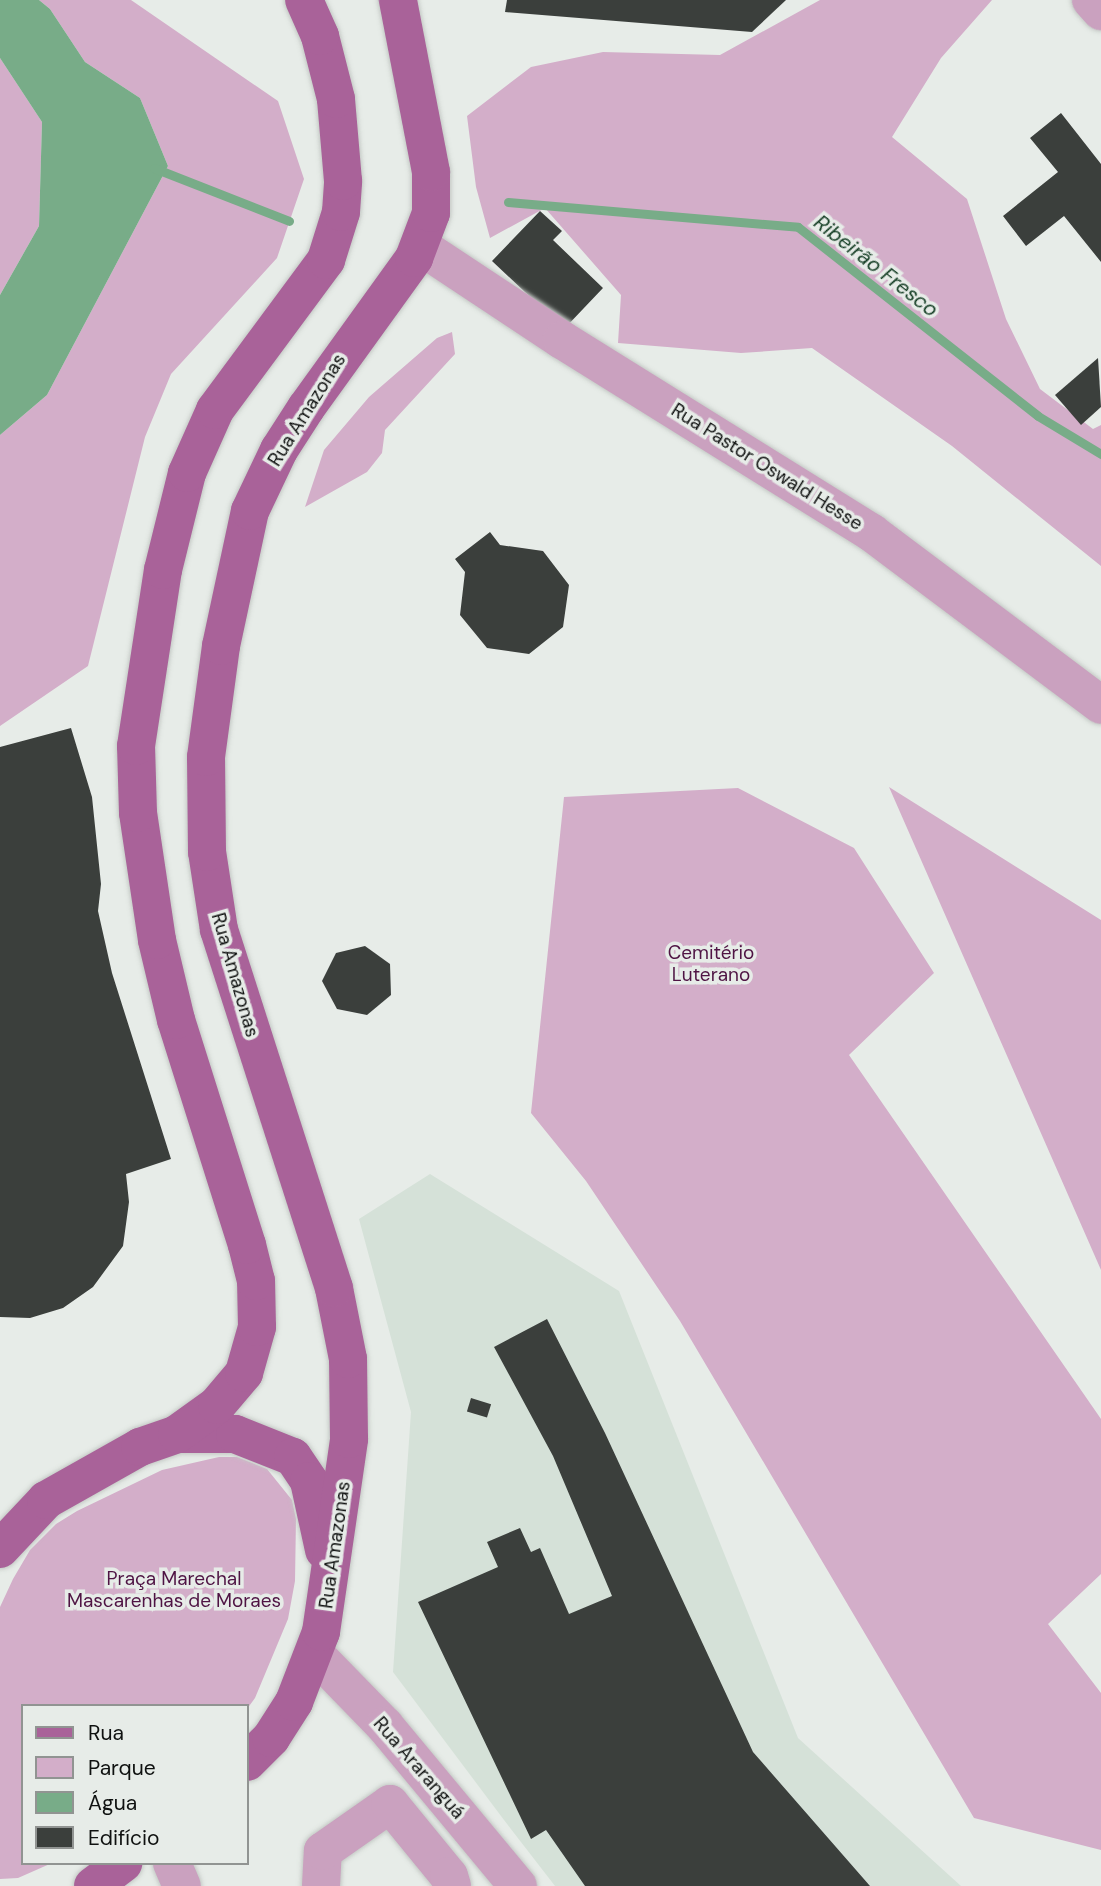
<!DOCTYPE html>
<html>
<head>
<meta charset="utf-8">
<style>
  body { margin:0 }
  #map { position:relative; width:1101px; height:1886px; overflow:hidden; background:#e7ece8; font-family:"DM Sans",sans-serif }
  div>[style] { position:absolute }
  .built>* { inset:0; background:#d5e1d8 }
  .green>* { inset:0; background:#d3aec9 }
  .water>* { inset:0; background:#78ac88 }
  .stream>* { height:9px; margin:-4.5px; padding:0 4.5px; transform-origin:4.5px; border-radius:4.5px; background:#78ac88 }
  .building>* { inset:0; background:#3b3f3c; transform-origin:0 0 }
  .roads { filter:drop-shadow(0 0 2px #c4c9c5) drop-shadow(0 0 2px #c4c9c5) }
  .minor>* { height:38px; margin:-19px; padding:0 19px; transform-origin:19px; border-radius:19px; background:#caa1bf }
  .major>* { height:38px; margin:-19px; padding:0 19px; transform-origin:19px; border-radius:19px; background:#a96299 }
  span { translate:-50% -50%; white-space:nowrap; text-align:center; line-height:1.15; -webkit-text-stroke:7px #e7ece8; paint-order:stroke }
  .street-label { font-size:19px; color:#0f1110 }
  .park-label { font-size:19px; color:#4f1444 }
  .water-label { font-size:21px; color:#153e25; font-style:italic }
  .legend { position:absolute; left:21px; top:1704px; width:228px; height:161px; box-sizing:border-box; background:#e7ece8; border:2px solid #919492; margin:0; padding:9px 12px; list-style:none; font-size:21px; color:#0f1110 }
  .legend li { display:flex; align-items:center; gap:14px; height:35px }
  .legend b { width:35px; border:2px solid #919492 }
</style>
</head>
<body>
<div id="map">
  <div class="built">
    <i style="clip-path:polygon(430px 1174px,619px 1291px,798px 1738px,961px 1886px,555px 1886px,504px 1820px,393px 1672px,411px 1412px,359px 1219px)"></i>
  </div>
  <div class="green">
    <i style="clip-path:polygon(39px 0,131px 0,278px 101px,304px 179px,277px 258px,171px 374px,145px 437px,88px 666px,0 726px,0 435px,47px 395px,168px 166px,140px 98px,85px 62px,50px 9px)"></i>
    <i style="clip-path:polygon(820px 0,992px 0,941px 58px,892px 137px,967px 199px,1006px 319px,1040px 389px,1093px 429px,1101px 425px,1101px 566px,952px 446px,812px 348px,741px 353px,618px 343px,621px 295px,545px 208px,490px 238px,476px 187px,467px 116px,531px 67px,603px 52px,720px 55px)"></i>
    <i style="clip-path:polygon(0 58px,42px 122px,39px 226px,0 295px)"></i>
    <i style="clip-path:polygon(452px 332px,455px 354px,385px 430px,382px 453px,367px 472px,305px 507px,324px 450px,369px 397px,437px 338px)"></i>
    <i style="clip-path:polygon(889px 787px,1101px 920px,1101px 1270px,1051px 1156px)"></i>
    <i style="clip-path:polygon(738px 788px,854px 848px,934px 973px,849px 1055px,1101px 1419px,1101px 1574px,1048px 1624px,1101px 1693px,1101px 1850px,974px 1818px,680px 1321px,586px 1181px,531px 1113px,564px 797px)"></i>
    <i style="clip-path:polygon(219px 1457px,237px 1457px,267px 1469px,292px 1500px,296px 1519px,295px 1581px,288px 1619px,255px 1698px,247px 1709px,23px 1706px,23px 1863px,52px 1863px,18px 1878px,0 1879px,0 1607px,13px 1579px,30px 1550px,56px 1524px,77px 1511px,162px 1470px)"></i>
  </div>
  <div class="water">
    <i style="clip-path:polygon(0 0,39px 0,50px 9px,85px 62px,140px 98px,168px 166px,47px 395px,0 435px,0 295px,39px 226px,42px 122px,0 58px)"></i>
  </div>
  <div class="stream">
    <i style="left:154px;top:168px;width:145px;rotate:21.4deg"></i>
    <i style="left:508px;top:202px;width:291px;rotate:4.9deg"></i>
    <i style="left:798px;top:227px;width:305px;rotate:38.2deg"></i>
    <i style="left:1038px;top:416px;width:74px;rotate:31.1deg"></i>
  </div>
  <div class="building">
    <i style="clip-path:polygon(507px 0,786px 0,752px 32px,505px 12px)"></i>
    <i style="clip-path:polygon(1061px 113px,1101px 164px,1101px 262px,1064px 216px,1026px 246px,1003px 216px,1058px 172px,1030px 138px)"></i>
    <i style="clip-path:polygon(540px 211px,562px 231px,553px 240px,603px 288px,564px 329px,492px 261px)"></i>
    <i style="clip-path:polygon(1098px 358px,1101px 407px,1081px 425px,1055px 395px)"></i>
    <i style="clip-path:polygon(490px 532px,500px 545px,543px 551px,569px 585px,563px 627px,529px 654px,487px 648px,460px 615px,465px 572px,455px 559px)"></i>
    <i style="clip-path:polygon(71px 728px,92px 797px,101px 884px,98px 911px,112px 973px,171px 1159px,126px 1174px,129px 1202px,123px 1246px,93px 1287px,63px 1308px,30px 1318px,0 1317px,0 747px)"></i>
    <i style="clip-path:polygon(365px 946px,390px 964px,391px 995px,367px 1015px,337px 1009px,322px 981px,336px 953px)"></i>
    <i style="clip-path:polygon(547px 1319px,605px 1433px,753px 1752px,870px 1886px,585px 1886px,546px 1830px,531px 1839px,418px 1602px,498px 1567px,487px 1542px,520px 1528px,531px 1552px,540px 1548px,569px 1614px,612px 1596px,553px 1456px,494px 1347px)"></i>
    <i style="left:471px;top:1398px;width:21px;height:14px;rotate:17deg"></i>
  </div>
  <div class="roads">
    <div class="minor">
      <i style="left:1091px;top:0;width:15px;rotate:48deg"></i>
      <i style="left:420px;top:246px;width:170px;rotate:33.5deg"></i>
      <i style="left:562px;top:340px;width:365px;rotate:31.9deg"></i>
      <i style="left:872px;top:533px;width:286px;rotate:36.9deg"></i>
      <i style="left:315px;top:1654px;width:100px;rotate:45.8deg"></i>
      <i style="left:385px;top:1726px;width:208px;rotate:50.3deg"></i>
      <i style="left:172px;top:1863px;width:25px;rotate:67deg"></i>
      <i style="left:321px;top:1886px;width:35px;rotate:-87deg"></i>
      <i style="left:323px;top:1851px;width:82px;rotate:-35deg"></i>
      <i style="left:390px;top:1804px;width:93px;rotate:50.7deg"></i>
      <i style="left:449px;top:1876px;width:10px;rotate:73deg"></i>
    </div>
    <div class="major">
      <i style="left:177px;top:1434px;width:58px"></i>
      <i style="left:235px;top:1434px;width:62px;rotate:21.6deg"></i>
      <i style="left:293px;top:1457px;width:29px;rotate:56deg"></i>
      <i style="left:309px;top:1481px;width:71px;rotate:77.7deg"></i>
      <i style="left:0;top:1549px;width:67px;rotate:-46.8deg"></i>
      <i style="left:46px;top:1500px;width:108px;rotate:-29.4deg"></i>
      <i style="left:140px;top:1447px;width:39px;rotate:-19deg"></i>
      <i style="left:177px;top:1434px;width:49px;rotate:-35.9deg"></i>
      <i style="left:217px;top:1405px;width:42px;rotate:-49.8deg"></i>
      <i style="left:244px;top:1373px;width:48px;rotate:-74.2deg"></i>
      <i style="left:257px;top:1327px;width:46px;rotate:-91.2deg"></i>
      <i style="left:256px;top:1281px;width:37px;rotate:-104deg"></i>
      <i style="left:247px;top:1245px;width:236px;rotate:-107.5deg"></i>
      <i style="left:176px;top:1020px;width:82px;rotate:-103.4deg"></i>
      <i style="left:157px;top:940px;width:128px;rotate:-98.5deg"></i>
      <i style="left:138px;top:813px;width:67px;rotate:-91.7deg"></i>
      <i style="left:136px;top:746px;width:178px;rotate:-81.3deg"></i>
      <i style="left:163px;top:570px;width:100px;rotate:-76.1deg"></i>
      <i style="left:187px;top:473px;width:69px;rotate:-66deg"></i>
      <i style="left:215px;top:410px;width:187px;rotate:-53.5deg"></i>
      <i style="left:326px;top:260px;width:50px;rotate:-72.6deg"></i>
      <i style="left:341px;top:212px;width:31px;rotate:-86deg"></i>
      <i style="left:343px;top:181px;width:82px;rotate:-94.9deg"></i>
      <i style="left:336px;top:99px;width:65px;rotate:-104.3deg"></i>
      <i style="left:320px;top:36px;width:39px;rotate:-114deg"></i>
      <i style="left:247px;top:1762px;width:34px;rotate:-45deg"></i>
      <i style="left:271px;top:1738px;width:43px;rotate:-57.4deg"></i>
      <i style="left:294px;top:1702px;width:75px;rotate:-68.9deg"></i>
      <i style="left:321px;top:1632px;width:195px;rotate:-81.7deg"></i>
      <i style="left:349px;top:1439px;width:80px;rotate:-90.7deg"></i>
      <i style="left:348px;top:1359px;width:72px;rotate:-101.2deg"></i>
      <i style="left:334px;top:1288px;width:376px;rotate:-107.8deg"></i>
      <i style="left:219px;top:930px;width:79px;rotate:-98.7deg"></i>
      <i style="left:207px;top:852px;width:95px;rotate:-90.6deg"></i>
      <i style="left:206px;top:757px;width:112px;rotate:-82.3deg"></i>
      <i style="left:221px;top:646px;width:138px;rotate:-77.9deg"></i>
      <i style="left:250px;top:511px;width:68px;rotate:-64.6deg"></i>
      <i style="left:279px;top:450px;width:50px;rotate:-57.3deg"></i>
      <i style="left:306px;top:408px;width:185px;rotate:-54.2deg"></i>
      <i style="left:414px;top:258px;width:48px;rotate:-69.3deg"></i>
      <i style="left:431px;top:213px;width:41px;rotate:-90deg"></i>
      <i style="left:431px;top:172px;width:175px;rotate:-100.9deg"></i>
      <i style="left:93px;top:1886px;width:38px;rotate:-37deg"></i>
    </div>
  </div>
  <div class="street-label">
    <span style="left:307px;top:410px;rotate:-58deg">Rua Amazonas</span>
    <span style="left:767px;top:467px;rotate:32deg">Rua Pastor Oswald Hesse</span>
    <span style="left:235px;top:975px;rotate:74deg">Rua Amazonas</span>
    <span style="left:335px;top:1545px;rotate:-82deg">Rua Amazonas</span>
    <span style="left:419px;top:1768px;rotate:49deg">Rua Araranguá</span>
  </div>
  <div class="park-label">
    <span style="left:711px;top:964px">Cemitério<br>Luterano</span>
    <span style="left:174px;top:1590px">Praça Marechal<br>Mascarenhas de Moraes</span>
  </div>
  <div class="water-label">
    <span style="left:876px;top:266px;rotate:38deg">Ribeirão Fresco</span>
  </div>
  <ul class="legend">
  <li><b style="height:9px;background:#a96299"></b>Rua</li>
  <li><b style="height:19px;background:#d3aec9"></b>Parque</li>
  <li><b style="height:19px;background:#78ac88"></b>Água</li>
  <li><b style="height:19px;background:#3b3f3c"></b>Edifício</li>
  </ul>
</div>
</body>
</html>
